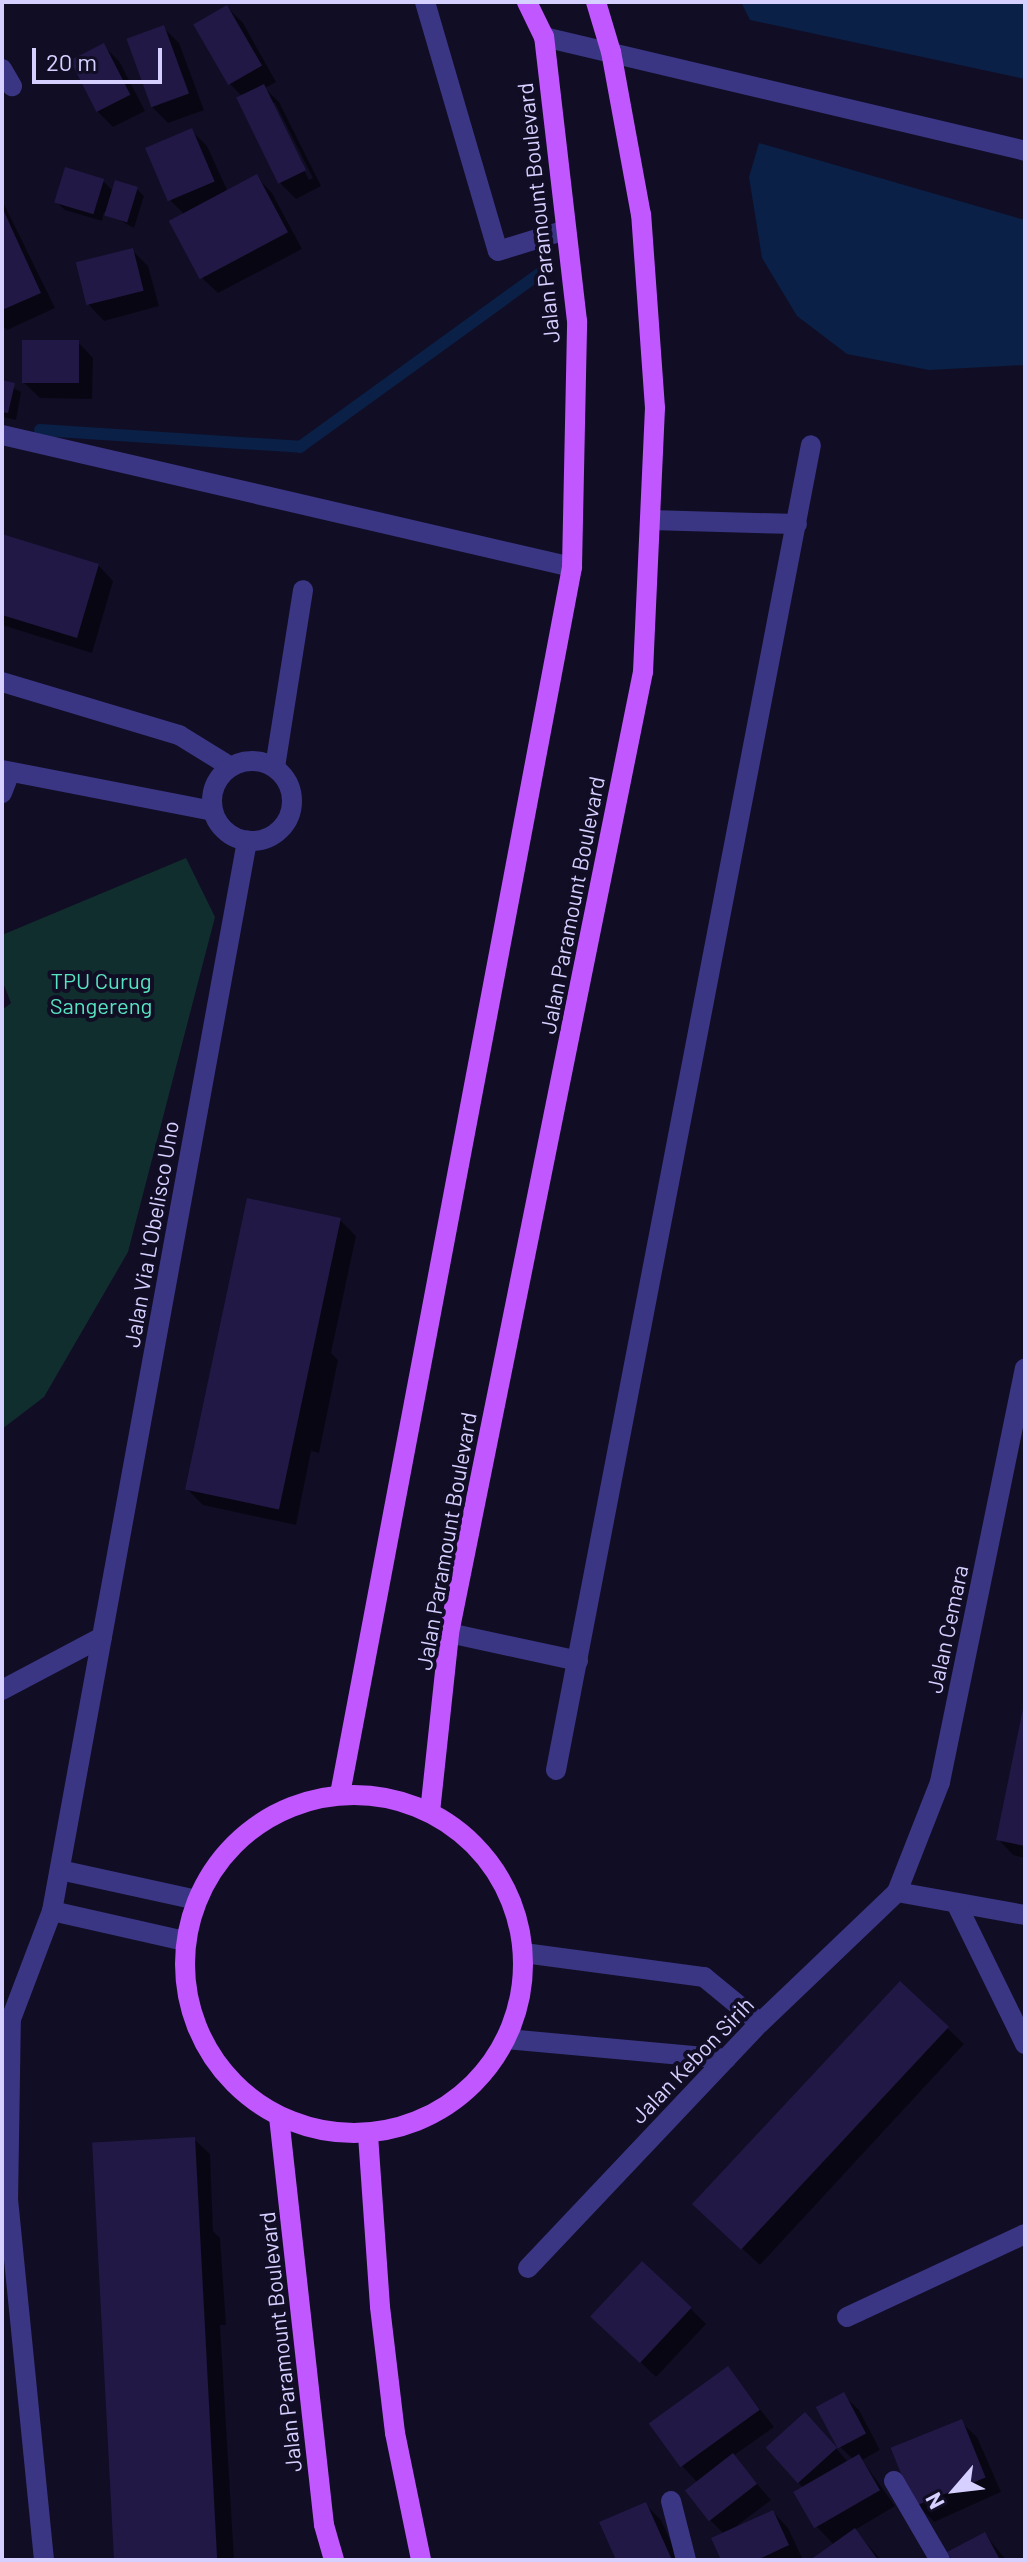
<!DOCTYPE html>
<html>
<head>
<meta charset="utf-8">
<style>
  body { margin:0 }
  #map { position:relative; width:1027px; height:2562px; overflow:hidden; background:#110d24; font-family:Barlow,sans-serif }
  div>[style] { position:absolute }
  .green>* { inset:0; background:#102e2d }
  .water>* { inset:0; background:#0a2046 }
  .shadow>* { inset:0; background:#0007 }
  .stream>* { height:12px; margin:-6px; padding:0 6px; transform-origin:6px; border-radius:6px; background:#0a2046 }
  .building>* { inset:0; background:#221845; transform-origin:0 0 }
  .minor>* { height:20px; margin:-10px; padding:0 10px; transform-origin:10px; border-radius:10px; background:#3a3684 }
  .minor>.ring { margin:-10px; padding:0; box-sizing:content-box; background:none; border:20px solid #3a3684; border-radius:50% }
  .major>* { height:20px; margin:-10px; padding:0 10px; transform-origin:10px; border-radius:10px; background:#c157ff }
  .major>.ring { margin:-10px; padding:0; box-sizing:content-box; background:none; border:20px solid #c157ff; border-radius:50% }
  span { translate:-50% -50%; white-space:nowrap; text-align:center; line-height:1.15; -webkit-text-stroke:8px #110d24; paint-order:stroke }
  .street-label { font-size:22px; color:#d5d0ff }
  .park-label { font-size:22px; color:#57e4c1 }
  .frame { position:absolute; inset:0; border:4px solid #d5d0ff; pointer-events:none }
  .north { position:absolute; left:915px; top:2450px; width:80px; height:80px; -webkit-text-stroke:6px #110d24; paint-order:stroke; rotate:242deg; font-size:22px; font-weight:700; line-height:32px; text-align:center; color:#d5d0ff }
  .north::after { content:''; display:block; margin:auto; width:28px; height:36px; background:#d5d0ff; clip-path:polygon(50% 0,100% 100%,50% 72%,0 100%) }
  .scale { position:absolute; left:32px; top:48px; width:130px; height:36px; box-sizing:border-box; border:4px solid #d5d0ff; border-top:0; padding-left:10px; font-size:24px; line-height:28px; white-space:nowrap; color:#d5d0ff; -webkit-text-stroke:6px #110d24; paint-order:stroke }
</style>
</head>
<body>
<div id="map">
  <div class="green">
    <i style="clip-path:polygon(186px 858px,215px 917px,128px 1252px,44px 1397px,2px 1429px,2px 1010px,11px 1003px,2px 980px,2px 935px)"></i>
  </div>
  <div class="water">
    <i style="clip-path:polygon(741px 2px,1025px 2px,1025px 79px,750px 20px)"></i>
    <i style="clip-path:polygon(759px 143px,1025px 220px,1025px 365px,929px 370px,847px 354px,797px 316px,762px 258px,749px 177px)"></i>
  </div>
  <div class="shadow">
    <i style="clip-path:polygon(evenodd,227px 7px,243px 23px,276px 82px,265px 88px,279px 102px,321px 186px,296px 199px,280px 183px,243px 97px,230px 84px,227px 7px,271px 103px,275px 103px,313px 178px,309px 180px,271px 103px)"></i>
    <i style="clip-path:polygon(163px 27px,179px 43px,204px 110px,168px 123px,152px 107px)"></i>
    <i style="clip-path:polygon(104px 46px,119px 61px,145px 111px,113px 127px,97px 111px,72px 61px)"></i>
    <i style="clip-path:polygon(191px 130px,207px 146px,228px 192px,257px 177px,272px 193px,302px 249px,218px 293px,202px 278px,185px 215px,171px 201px)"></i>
    <i style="clip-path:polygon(103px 181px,113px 191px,137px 189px,144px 196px,134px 228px,104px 212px,102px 221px,65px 210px,57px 203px)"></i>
    <i style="clip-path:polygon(2px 200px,55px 308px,7px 330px,2px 325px)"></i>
    <i style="clip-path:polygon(132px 250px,148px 266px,159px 306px,104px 321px,89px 305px)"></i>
    <i style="clip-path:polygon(78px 342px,93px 358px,92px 399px,40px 398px,24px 383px)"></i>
    <i style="clip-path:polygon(2px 382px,21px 392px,16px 420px,2px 417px)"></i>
    <i style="clip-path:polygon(2px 536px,98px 565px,113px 581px,92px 653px,2px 625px)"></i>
    <i style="clip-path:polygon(340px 1220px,356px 1236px,331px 1353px,338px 1360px,319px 1453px,311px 1451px,296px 1525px,203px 1505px,188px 1490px)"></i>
    <i style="clip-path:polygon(1025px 1702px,1025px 1858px,1013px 1855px,998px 1839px)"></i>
    <i style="clip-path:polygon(900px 1984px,964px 2044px,760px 2265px,711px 2220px)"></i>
    <i style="clip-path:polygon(194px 2139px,210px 2154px,213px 2231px,220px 2238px,226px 2325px,220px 2325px,234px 2560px,119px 2560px)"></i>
    <i style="clip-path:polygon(690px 2308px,706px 2324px,656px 2377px,609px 2332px)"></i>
    <i style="clip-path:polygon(728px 2368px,774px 2427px,733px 2456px,771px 2500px,734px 2528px,773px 2512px,788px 2528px,803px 2560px,723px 2560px,724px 2534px,709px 2519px,697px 2482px,682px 2466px)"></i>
    <i style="clip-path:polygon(843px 2395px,859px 2410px,880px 2450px,862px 2460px,895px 2506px,855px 2530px,881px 2560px,814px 2560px,834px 2545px,817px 2527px,805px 2490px,768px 2447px,820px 2430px,849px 2463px,854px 2460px,840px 2447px)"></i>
    <i style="clip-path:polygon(961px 2422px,977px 2437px,1001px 2492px,934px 2522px,919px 2506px)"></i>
    <i style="clip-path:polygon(645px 2504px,661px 2520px,679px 2560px,618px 2560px)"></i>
    <i style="clip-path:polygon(985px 2534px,1006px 2560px,954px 2560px)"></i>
  </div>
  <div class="stream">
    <i style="left:40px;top:430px;width:261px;rotate:3.7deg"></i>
    <i style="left:300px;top:447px;width:304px;rotate:-35.9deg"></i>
  </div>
  <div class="building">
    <i style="left:227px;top:5px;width:70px;height:39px;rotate:60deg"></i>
    <i style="left:164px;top:25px;width:73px;height:40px;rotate:70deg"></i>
    <i style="left:104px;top:43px;width:58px;height:38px;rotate:63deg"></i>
    <i style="left:264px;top:84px;width:96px;height:31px;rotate:64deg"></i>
    <i style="left:192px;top:128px;width:58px;height:51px;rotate:67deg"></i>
    <i style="left:65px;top:167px;width:41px;height:37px;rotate:17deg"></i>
    <i style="left:257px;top:174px;width:66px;height:100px;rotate:62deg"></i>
    <i style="left:115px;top:180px;width:24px;height:37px;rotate:17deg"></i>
    <i style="clip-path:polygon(2px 207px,41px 293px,2px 310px)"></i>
    <i style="left:133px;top:248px;width:44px;height:59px;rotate:76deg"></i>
    <i style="left:22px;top:340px;width:57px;height:43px"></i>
    <i style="clip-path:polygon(2px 380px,15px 383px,8px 413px,2px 412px)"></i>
    <i style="clip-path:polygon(2px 534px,99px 564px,77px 638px,2px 615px)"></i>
    <i style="left:247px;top:1198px;width:96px;height:298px;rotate:12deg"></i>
    <i style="clip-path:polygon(1025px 1699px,1025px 1846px,996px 1840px)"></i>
    <i style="left:900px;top:1981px;width:67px;height:305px;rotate:43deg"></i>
    <i style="left:195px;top:2137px;width:424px;height:103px;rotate:87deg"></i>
    <i style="left:642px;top:2261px;width:68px;height:76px;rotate:43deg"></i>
    <i style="left:728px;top:2366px;width:54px;height:98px;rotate:54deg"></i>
    <i style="left:844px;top:2392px;width:47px;height:32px;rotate:62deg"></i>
    <i style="left:805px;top:2412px;width:48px;height:53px;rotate:48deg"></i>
    <i style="left:962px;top:2419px;width:63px;height:77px;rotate:68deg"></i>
    <i style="left:733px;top:2453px;width:39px;height:61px;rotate:52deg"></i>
    <i style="left:859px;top:2454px;width:42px;height:76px;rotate:60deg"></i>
    <i style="clip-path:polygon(646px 2502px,672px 2560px,616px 2560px,599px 2522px)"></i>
    <i style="clip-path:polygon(773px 2510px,789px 2545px,757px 2560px,721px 2560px,711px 2538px)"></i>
    <i style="clip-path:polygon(855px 2528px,878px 2560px,810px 2560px)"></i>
    <i style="clip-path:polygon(985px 2532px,1000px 2560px,952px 2560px,947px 2552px)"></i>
  </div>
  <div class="minor">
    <i style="left:425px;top:2px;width:259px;rotate:73.7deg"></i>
    <i style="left:498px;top:251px;width:71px;rotate:-17.2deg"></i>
    <i style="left:544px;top:37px;width:494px;rotate:13.3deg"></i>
    <i style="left:2px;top:69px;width:20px;rotate:60deg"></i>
    <i style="left:2px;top:435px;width:585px;rotate:13.04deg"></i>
    <i style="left:650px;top:520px;width:147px;rotate:1.6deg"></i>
    <i style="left:2px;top:682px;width:185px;rotate:16.7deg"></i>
    <i style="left:179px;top:735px;width:61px;rotate:31.6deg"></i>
    <i class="ring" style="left:212px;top:761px;width:60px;height:60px"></i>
    <i style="left:275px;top:767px;width:179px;rotate:-81deg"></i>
    <i style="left:2px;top:770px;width:215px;rotate:11deg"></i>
    <i style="left:2px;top:793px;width:22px;rotate:-69deg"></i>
    <i style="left:449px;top:1633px;width:132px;rotate:12.2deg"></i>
    <i style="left:2px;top:1690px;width:113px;rotate:-27.9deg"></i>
    <i style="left:556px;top:1770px;width:1349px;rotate:-79.11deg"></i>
    <i style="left:60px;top:1870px;width:139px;rotate:12.4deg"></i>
    <i style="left:897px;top:1892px;width:130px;rotate:10.2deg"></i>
    <i style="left:956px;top:1903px;width:157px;rotate:63.9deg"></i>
    <i style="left:52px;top:1911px;width:136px;rotate:12.7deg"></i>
    <i style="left:524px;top:1953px;width:182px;rotate:7.6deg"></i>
    <i style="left:704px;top:1977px;width:72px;rotate:39.4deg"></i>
    <i style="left:507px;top:2039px;width:220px;rotate:5.2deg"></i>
    <i style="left:528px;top:2268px;width:337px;rotate:-46.6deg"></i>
    <i style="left:760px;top:2023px;width:190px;rotate:-43.7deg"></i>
    <i style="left:897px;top:1892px;width:118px;rotate:-68.6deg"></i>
    <i style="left:940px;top:1782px;width:422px;rotate:-78.4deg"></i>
    <i style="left:847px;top:2317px;width:196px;rotate:-25deg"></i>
    <i style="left:894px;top:2481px;width:91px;rotate:59.8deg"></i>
    <i style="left:671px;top:2501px;width:61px;rotate:75.7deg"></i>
    <i style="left:44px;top:2560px;width:360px;rotate:-95.7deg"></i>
    <i style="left:8px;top:2202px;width:183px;rotate:-89.1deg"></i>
    <i style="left:11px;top:2019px;width:116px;rotate:-69.2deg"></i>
    <i style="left:52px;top:1911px;width:1088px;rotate:-79.67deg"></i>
  </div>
  <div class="major">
    <i style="left:340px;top:1794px;width:1249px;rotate:-79.29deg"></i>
    <i style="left:572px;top:567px;width:246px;rotate:-88.8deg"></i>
    <i style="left:577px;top:321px;width:286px;rotate:-96.6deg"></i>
    <i style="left:544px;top:37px;width:39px;rotate:-116deg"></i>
    <i class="ring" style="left:185px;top:1795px;width:318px;height:318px"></i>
    <i style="left:430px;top:1812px;width:180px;rotate:-83.9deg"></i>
    <i style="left:449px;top:1633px;width:980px;rotate:-78.59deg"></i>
    <i style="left:643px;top:672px;width:264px;rotate:-87.4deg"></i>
    <i style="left:655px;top:408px;width:194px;rotate:-94.1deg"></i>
    <i style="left:641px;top:215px;width:166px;rotate:-100.4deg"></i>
    <i style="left:611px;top:52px;width:52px;rotate:-106.7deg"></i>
    <i style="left:279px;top:2117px;width:410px;rotate:83.7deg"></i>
    <i style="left:324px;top:2525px;width:36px;rotate:74deg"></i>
    <i style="left:368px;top:2135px;width:172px;rotate:86deg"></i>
    <i style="left:380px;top:2307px;width:127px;rotate:83.2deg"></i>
    <i style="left:395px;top:2433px;width:130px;rotate:78.4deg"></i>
  </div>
  <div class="street-label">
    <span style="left:538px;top:213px;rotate:-96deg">Jalan Paramount Boulevard</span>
    <span style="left:572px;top:905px;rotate:-79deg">Jalan Paramount Boulevard</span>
    <span style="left:151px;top:1234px;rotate:-80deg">Jalan Via L'Obelisco Uno</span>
    <span style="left:446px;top:1541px;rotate:-80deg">Jalan Paramount Boulevard</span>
    <span style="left:947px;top:1629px;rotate:-78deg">Jalan Cemara</span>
    <span style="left:692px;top:2060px;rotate:-46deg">Jalan Kebon Sirih</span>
    <span style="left:280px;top:2342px;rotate:-96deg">Jalan Paramount Boulevard</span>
  </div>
  <div class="park-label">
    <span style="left:101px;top:993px">TPU Curug<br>Sangereng</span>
  </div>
  <div class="frame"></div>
  <div class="north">N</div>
  <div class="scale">20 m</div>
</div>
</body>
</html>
